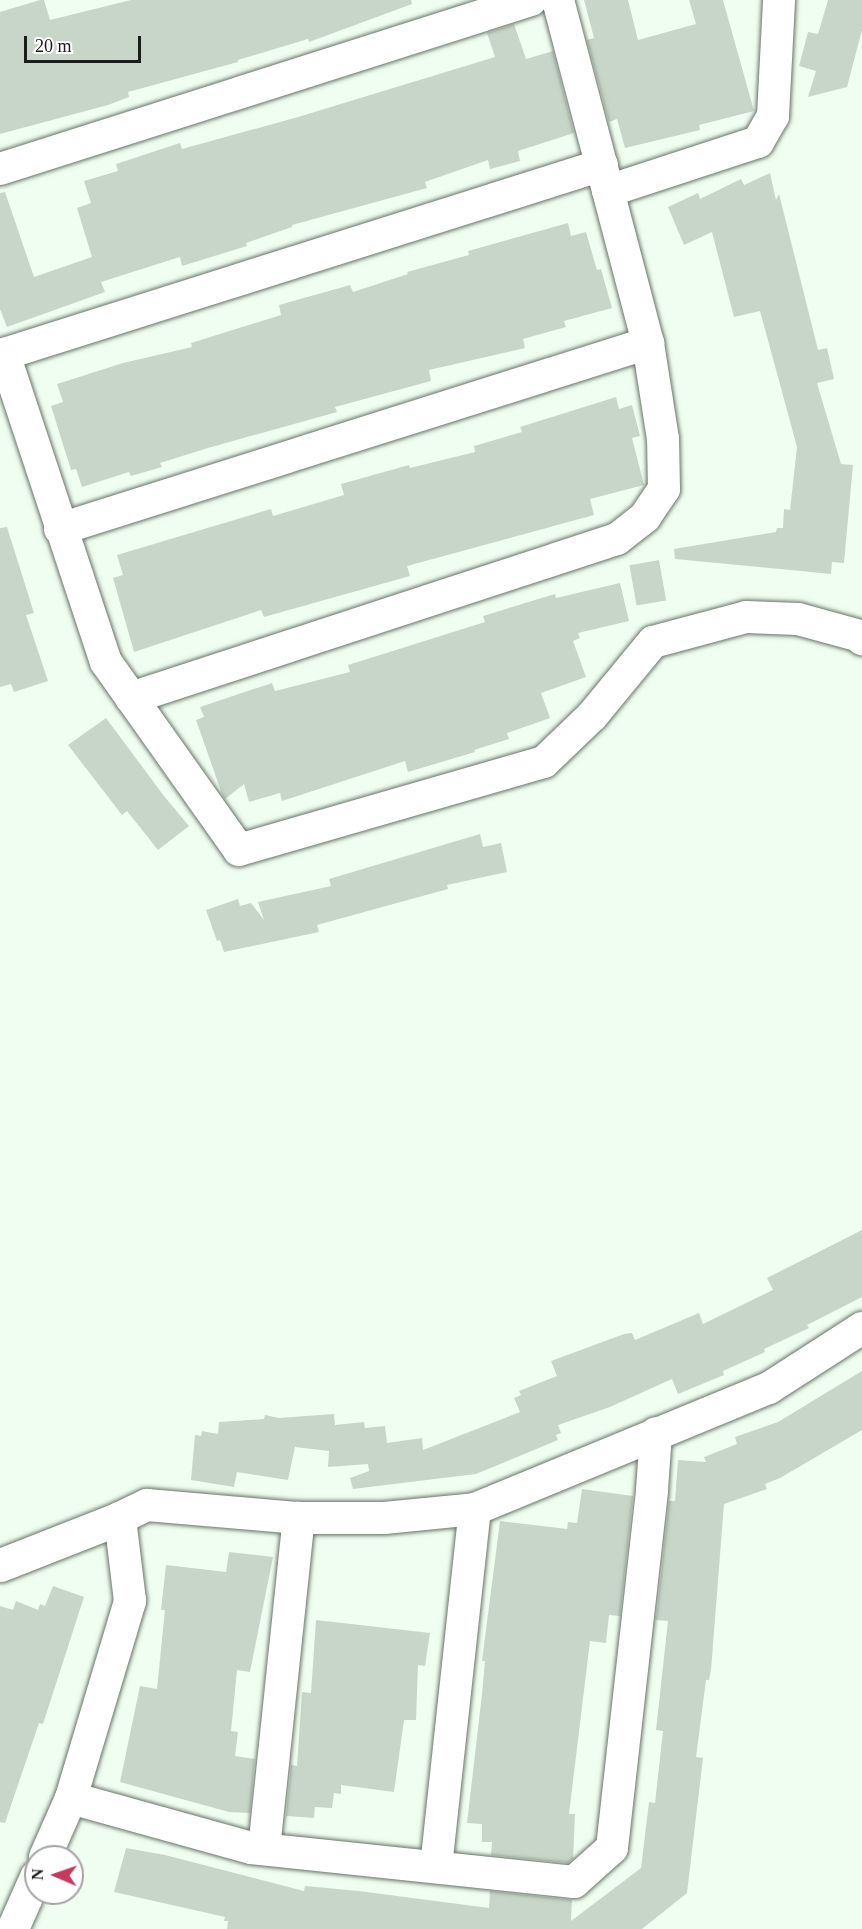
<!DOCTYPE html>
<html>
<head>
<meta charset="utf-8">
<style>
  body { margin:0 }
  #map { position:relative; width:862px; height:1929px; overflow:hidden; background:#f0fef1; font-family:Georgia,serif }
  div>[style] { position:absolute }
  .building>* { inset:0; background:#c8d6ca; transform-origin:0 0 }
  .roads { filter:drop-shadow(0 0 2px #677368) drop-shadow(0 0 2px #677368) }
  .minor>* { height:32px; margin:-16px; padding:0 16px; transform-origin:16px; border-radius:16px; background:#fff }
  .tertiary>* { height:33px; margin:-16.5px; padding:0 16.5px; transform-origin:16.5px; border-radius:16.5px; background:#fff }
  span { translate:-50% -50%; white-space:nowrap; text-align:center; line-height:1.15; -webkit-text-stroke:6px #fff; paint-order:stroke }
  .north { position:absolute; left:24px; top:1845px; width:60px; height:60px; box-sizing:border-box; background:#fff; border:2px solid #a3a5a4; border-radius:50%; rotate:272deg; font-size:16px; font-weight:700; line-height:24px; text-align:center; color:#1a1f1b }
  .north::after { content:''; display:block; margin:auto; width:21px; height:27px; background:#c8395f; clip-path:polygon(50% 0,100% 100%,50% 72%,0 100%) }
  .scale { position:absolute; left:24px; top:36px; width:117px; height:27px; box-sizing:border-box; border:3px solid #1a1f1b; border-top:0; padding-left:8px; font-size:18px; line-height:21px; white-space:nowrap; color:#1a1f1b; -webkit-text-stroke:4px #fff; paint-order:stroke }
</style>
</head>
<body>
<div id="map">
  <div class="building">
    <i style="clip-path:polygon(40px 0,44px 0,50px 20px,131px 0,411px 0,412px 4px,309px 42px,308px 39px,238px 60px,238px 62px,128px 92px,129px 97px,108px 105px,0 134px,0 12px)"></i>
    <i style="clip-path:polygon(584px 0,628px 0,638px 40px,696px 24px,689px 0,723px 0,754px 111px,699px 125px,700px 130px,625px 148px,617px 119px,609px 122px,587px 40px,594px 38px)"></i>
    <i style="clip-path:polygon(828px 0,862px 0,862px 30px,847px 87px,808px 97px,816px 71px,799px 66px,808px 32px,818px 34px)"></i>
    <i style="clip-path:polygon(514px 24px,526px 59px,553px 51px,574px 133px,518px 151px,520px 161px,490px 169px,488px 160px,425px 182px,427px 188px,292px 225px,292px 227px,246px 243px,247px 246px,182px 266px,180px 257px,101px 282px,105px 292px,7px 327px,0 309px,0 193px,5px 192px,34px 277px,92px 257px,77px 208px,91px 203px,84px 181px,118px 171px,116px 164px,180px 143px,182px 149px,298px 117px,495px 57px,487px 33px)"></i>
    <i style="clip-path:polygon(770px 173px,776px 200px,779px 194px,818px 350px,827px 348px,834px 379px,817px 383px,841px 464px,853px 465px,844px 563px,832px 562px,831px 574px,675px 559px,674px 549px,776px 532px,777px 528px,783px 528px,784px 509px,790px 510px,797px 447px,760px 311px,734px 317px,712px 232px,684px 245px,668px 207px,698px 193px,700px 199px,741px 179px,744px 185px)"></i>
    <i style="clip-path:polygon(568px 223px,571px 236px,586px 232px,597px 270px,601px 269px,612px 308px,564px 321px,566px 327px,523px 339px,525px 348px,429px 370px,431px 381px,335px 407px,337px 412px,208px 448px,160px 463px,162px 467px,131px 476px,129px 472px,82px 487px,76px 469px,71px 470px,51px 406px,63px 402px,57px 384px,123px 363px,192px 347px,191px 343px,281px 315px,279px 305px,350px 285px,353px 292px,408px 274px,407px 272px,469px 255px,468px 251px)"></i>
    <i style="clip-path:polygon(616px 397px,619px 409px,632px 405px,640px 436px,632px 438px,644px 485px,590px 499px,594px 515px,407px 566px,410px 576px,264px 617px,261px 610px,134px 652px,113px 578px,123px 575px,117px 555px,271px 509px,273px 516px,344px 495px,341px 484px,409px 465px,410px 468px,475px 452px,474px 446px,522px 432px,520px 427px)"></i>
    <i style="clip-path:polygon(7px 527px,34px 613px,26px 615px,48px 681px,14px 692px,11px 684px,0 687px,0 528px)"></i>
    <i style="left:659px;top:560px;width:41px;height:30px;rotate:80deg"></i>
    <i style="clip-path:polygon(620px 583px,629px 621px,578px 633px,580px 638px,573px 641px,586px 677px,541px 693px,550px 718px,507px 733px,509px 739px,474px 750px,475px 752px,408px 772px,405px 761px,282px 801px,280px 793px,249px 802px,244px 784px,225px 799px,222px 794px,196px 720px,204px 717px,200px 707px,272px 683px,275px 691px,350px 672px,348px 665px,485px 622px,483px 616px,555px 594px,556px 598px)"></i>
    <i style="clip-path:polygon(106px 718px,164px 796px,189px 826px,158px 850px,127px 811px,122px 815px,68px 745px)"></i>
    <i style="clip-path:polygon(480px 834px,483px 847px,501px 843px,507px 872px,447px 885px,448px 889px,317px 925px,319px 932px,224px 952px,220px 940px,217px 941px,206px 910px,238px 899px,240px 906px,251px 903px,264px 920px,258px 902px,331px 886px,329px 879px)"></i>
    <i style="clip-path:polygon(862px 1230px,862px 1297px,807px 1325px,809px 1328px,764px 1349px,765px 1352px,723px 1371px,724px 1375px,678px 1394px,672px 1379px,610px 1407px,558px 1425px,561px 1433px,556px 1435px,558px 1440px,476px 1474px,353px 1489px,350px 1478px,369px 1471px,368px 1464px,328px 1467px,329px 1451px,295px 1447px,288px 1480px,237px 1472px,234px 1487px,191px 1480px,195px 1435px,201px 1436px,202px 1431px,218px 1434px,219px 1422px,264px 1419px,265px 1415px,279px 1418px,334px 1414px,335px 1425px,364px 1422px,365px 1428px,385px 1426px,387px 1443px,422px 1438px,423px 1450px,520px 1412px,514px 1398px,521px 1395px,519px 1391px,557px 1376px,551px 1361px,624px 1334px,632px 1333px,635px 1340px,699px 1313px,703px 1324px,773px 1290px,767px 1278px)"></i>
    <i style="clip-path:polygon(862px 1371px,862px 1430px,780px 1478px,765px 1484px,767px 1489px,724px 1504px,711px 1670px,709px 1680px,706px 1680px,696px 1757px,703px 1758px,687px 1893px,642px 1929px,227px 1929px,228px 1921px,224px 1921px,225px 1917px,114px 1892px,126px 1848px,165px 1855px,304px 1891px,305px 1886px,359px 1891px,489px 1908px,490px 1891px,572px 1900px,571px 1921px,641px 1868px,649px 1802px,655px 1803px,663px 1731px,656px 1730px,668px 1621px,656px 1620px,669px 1501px,675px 1501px,678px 1460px,706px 1462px,704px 1457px,737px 1444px,735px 1437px,778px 1422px)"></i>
    <i style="clip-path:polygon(582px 1489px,633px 1496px,620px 1616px,609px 1615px,606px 1643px,590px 1641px,569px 1814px,575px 1814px,573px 1859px,568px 1863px,491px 1855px,492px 1842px,482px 1842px,482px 1824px,467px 1823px,482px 1694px,485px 1661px,482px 1661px,500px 1521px,567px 1529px,568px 1522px,577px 1523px)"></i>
    <i style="clip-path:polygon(229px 1552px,273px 1557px,250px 1672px,237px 1670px,231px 1731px,238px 1732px,235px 1756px,255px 1759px,250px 1813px,229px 1812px,120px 1782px,140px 1686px,157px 1689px,165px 1610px,161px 1610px,166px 1565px,226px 1572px)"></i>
    <i style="clip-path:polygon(53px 1586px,84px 1597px,43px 1724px,39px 1723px,5px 1823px,0 1822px,0 1606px,13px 1610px,16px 1601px,38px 1610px,40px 1604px,45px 1606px)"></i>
    <i style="clip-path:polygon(316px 1620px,430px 1633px,425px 1666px,418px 1665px,416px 1720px,404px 1720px,394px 1792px,341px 1785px,341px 1794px,334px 1793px,332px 1808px,315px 1807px,314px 1818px,286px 1816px,291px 1765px,297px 1766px,302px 1692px,311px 1693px)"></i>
  </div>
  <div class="roads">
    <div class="minor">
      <i style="left:602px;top:165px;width:627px;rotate:162.46deg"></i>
      <i style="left:4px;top:354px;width:324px;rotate:71.7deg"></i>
      <i style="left:106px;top:662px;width:230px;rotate:54.7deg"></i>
      <i style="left:239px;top:850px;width:317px;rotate:-16.1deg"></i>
      <i style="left:544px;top:762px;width:66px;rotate:-43.8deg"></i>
      <i style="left:592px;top:716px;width:96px;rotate:-50.5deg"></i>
      <i style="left:653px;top:642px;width:96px;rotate:-15deg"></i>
      <i style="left:746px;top:617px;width:52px;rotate:2.2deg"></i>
      <i style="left:798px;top:619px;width:64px;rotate:15.3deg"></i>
      <i style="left:860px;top:636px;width:4px;rotate:56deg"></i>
      <i style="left:0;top:169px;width:557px;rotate:-17.65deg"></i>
      <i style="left:608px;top:191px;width:158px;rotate:-18.1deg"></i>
      <i style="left:758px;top:142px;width:30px;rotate:-60deg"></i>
      <i style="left:773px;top:116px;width:116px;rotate:-87deg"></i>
      <i style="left:60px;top:529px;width:617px;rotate:-17.55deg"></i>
      <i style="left:131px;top:698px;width:511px;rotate:-18.12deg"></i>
      <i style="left:617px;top:539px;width:36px;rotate:-38deg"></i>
      <i style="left:645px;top:517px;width:34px;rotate:-56deg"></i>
      <i style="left:664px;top:489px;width:50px;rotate:-91.1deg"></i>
      <i style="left:663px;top:439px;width:97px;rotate:-98.9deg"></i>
      <i style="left:648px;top:343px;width:355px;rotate:-104.7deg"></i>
      <i style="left:71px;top:1798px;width:187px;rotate:15.5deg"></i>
      <i style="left:251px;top:1848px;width:325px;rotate:6deg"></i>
      <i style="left:574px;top:1882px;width:51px;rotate:-41.8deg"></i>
      <i style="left:612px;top:1848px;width:360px;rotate:-83.6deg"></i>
      <i style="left:652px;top:1490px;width:57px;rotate:-86deg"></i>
      <i style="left:264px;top:1849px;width:333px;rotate:-84deg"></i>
      <i style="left:45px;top:1857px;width:64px;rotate:-66.2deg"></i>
      <i style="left:71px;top:1798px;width:206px;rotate:-73.3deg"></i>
      <i style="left:130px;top:1601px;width:84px;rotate:-96.9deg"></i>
      <i style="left:120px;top:1518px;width:30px;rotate:-26deg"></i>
      <i style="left:147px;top:1505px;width:153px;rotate:4.9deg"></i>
      <i style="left:299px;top:1518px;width:85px"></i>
      <i style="left:384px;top:1518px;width:91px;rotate:-5.6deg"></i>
      <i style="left:475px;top:1509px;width:318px;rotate:-22.4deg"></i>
      <i style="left:769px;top:1388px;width:111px;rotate:-32.8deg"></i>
      <i style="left:436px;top:1867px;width:360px;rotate:-83.8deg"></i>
      <i style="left:13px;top:1929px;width:57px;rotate:-66.1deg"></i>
    </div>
    <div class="tertiary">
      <i style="left:0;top:1565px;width:129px;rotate:-21.4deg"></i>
    </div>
  </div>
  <div class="north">N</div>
  <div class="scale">20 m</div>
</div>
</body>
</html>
